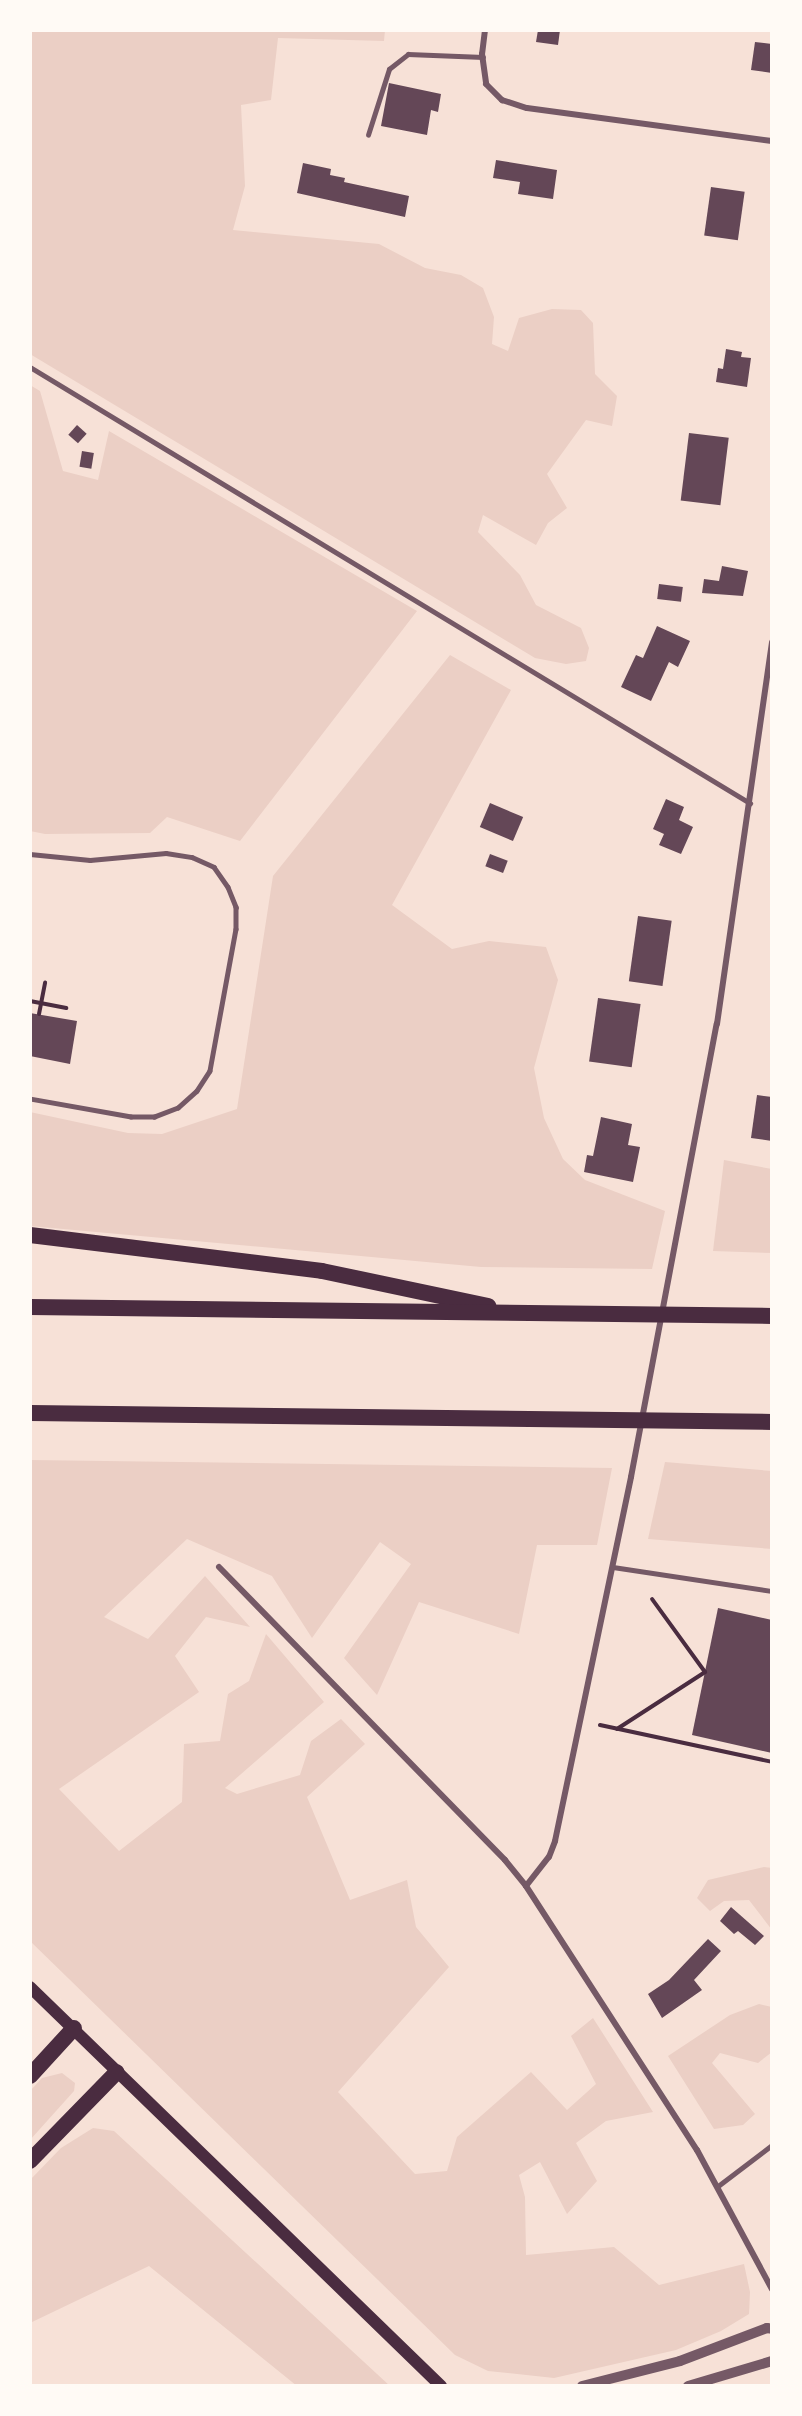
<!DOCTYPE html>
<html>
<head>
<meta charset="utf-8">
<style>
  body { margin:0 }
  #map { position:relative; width:802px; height:2416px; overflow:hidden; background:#f7e1d7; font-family:"Roboto Serif",serif }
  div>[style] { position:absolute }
  .green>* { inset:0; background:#ebcfc5 }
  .building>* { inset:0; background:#644757; transform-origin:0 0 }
  .path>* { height:4px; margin:-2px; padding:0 2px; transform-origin:2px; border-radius:2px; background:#4a2c40 }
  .service>* { height:4.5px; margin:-2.25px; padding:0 2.25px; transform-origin:2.25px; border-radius:2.25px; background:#755966 }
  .minor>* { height:6px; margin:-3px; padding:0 3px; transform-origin:3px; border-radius:3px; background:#755966 }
  .tertiary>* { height:10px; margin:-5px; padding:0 5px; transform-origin:5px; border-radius:5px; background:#755966 }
  .secondary>* { height:12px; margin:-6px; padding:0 6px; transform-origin:6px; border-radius:6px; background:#4a2c40 }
  .motorway>* { height:16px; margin:-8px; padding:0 8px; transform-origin:8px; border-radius:8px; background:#4a2c40 }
  span { translate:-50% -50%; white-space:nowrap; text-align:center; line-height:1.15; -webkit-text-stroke:6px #fffaf5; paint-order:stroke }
  .frame { position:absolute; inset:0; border:32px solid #fffaf5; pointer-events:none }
</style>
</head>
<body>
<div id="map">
  <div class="green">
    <i style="clip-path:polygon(30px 30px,385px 30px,384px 41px,278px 38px,271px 100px,241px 105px,245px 186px,233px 230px,379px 244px,425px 268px,461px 275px,483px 288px,494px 317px,492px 344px,508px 351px,519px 318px,552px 309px,581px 310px,593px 323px,595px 374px,617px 396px,612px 426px,586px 420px,547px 474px,567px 508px,548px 523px,536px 545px,483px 515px,478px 532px,520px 575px,536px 605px,581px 628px,589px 648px,586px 661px,566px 664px,535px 658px,30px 354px)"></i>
    <i style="clip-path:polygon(30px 385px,40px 391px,63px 471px,98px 480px,109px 431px,417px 611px,240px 841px,167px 817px,150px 833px,45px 834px,30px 831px)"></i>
    <i style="clip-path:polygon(450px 655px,511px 690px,392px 905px,452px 949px,489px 941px,546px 947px,558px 980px,534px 1068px,544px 1118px,563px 1159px,585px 1180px,665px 1211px,652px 1269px,481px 1267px,30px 1226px,30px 1112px,128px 1133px,162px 1134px,237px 1109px,273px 876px)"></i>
    <i style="clip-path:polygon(724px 1160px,772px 1169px,772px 1253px,713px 1251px)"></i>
    <i style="clip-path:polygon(30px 1460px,612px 1468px,597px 1545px,537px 1545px,519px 1634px,419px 1602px,377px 1695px,344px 1658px,411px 1564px,380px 1542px,312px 1638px,272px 1576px,187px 1539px,104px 1617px,148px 1639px,205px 1576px,250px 1627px,206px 1617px,175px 1656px,199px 1692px,59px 1789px,119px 1851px,182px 1802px,184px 1744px,220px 1741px,228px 1694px,249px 1681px,266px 1634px,324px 1702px,225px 1788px,237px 1794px,300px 1775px,311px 1741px,341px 1719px,365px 1744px,307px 1797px,350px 1900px,407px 1880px,416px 1927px,449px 1967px,338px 2092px,415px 2174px,447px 2171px,457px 2137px,531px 2072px,567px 2110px,596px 2084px,571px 2036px,593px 2018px,653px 2112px,606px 2121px,576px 2143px,597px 2181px,567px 2214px,540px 2162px,519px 2175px,525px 2197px,526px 2255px,614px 2247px,659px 2285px,744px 2264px,750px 2292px,749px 2314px,721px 2331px,676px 2350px,554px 2378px,488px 2371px,455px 2355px,30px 1941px)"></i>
    <i style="clip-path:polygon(665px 1462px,772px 1471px,772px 1549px,648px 1539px)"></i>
    <i style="clip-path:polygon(764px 1867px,772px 1868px,772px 1930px,749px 1900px,724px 1901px,710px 1911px,697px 1898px,708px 1880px)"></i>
    <i style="clip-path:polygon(759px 2004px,772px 2007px,772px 2052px,758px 2063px,720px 2053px,712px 2063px,755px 2114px,743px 2125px,714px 2129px,668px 2056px,730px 2015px)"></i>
    <i style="clip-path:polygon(62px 2073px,75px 2083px,74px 2091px,30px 2140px,30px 2091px,42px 2078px)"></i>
    <i style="clip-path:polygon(93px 2128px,114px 2131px,390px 2386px,297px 2386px,149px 2266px,30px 2323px,30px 2180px,61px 2148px)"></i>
  </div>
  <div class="building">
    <i style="clip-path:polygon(538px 30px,560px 30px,558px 45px,536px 42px)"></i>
    <i style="clip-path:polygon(755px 42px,772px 44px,772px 73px,751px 70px)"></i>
    <i style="clip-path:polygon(389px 83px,441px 94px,438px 112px,431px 110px,427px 135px,381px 126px)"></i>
    <i style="clip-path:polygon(496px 160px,557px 170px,553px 199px,518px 194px,520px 182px,493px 178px)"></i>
    <i style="clip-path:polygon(303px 163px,331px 169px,330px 175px,345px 178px,344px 182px,409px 196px,405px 217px,297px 193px)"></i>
    <i style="left:711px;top:187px;width:34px;height:49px;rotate:8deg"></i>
    <i style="clip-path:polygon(726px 349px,742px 352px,741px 357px,751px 358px,747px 387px,716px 382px,718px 368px,723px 369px)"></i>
    <i style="left:77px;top:425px;width:13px;height:13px;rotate:42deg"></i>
    <i style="left:689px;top:433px;width:40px;height:68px;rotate:7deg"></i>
    <i style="left:82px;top:451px;width:12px;height:16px;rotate:9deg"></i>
    <i style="clip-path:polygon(722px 566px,748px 571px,743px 596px,702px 593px,704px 579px,719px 581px)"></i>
    <i style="left:659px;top:584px;width:24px;height:15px;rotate:7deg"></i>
    <i style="clip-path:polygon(657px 626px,690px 641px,678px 667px,669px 662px,651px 701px,621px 687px,636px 655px,643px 658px)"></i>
    <i style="clip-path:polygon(666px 799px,684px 807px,679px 820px,693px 827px,681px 854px,659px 845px,664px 834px,653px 829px)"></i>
    <i style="left:490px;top:803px;width:36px;height:26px;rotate:23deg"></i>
    <i style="left:490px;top:854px;width:19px;height:13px;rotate:21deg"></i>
    <i style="left:638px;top:916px;width:34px;height:66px;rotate:8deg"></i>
    <i style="left:598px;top:998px;width:43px;height:64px;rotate:8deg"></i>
    <i style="clip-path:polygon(30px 1013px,77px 1021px,70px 1064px,30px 1056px)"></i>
    <i style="clip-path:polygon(757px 1095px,772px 1097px,772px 1141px,751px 1138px)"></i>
    <i style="clip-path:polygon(601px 1117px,632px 1124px,628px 1145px,640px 1147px,633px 1182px,584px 1172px,587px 1155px,593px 1156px)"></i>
    <i style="clip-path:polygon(718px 1608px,772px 1620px,772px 1753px,692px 1735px)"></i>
    <i style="clip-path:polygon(731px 1907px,764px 1936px,755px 1945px,738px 1931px,734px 1934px,720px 1921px)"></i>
    <i style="clip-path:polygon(708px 1939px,721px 1951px,694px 1980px,702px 1990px,662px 2018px,648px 1994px,669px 1980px)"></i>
  </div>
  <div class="path">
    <i style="left:30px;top:1001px;width:37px;rotate:11deg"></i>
    <i style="left:39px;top:1014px;width:32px;rotate:-79deg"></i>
    <i style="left:600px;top:1725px;width:176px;rotate:12.1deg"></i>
    <i style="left:617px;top:1729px;width:105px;rotate:-32.9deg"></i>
    <i style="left:705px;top:1672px;width:90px;rotate:-126deg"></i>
  </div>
  <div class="service">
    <i style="left:368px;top:135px;width:69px;rotate:-72.3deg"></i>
    <i style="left:389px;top:69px;width:24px;rotate:-38deg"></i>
    <i style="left:408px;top:54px;width:75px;rotate:2.3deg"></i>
    <i style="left:30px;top:367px;width:842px;rotate:31.2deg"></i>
    <i style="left:30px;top:854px;width:60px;rotate:5.7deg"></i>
    <i style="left:90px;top:860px;width:76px;rotate:-5.3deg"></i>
    <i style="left:166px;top:853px;width:26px;rotate:9deg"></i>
    <i style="left:192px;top:857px;width:24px;rotate:24deg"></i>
    <i style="left:214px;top:867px;width:24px;rotate:55deg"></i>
    <i style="left:228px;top:887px;width:22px;rotate:68deg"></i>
    <i style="left:236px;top:907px;width:22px;rotate:90deg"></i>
    <i style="left:236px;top:929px;width:144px;rotate:100.4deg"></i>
    <i style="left:210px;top:1071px;width:24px;rotate:123deg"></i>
    <i style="left:197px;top:1091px;width:25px;rotate:138deg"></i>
    <i style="left:178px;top:1108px;width:25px;rotate:159deg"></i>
    <i style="left:155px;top:1117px;width:24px;rotate:180deg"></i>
    <i style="left:131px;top:1117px;width:103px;rotate:-169.9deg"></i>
    <i style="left:613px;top:1567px;width:161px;rotate:8.6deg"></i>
    <i style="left:718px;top:2186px;width:68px;rotate:-37.2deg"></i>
  </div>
  <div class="minor">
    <i style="left:485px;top:30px;width:24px;rotate:97deg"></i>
    <i style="left:482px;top:54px;width:30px;rotate:82deg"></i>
    <i style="left:486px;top:84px;width:23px;rotate:45deg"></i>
    <i style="left:502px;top:100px;width:26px;rotate:18deg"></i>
    <i style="left:527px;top:108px;width:247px;rotate:7.7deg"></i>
    <i style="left:219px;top:1567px;width:409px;rotate:45.7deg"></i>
    <i style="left:505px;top:1860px;width:33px;rotate:51deg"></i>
    <i style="left:526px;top:1886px;width:315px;rotate:57.1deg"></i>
    <i style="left:697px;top:2150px;width:158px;rotate:61.7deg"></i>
    <i style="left:526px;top:1886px;width:37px;rotate:-52deg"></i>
    <i style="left:549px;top:1857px;width:17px;rotate:-69deg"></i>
    <i style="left:555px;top:1841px;width:372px;rotate:-78.2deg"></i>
    <i style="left:631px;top:1477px;width:461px;rotate:-79.3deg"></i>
    <i style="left:717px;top:1024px;width:386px;rotate:-81.8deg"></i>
  </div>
  <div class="tertiary">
    <i style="left:582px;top:2386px;width:101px;rotate:-14.3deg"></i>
    <i style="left:680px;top:2361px;width:93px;rotate:-20.8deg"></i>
    <i style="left:767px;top:2328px;width:5px;rotate:11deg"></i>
    <i style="left:688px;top:2386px;width:88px;rotate:-16.6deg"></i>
  </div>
  <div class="secondary">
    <i style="left:30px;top:1987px;width:573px;rotate:44.15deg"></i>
  </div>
  <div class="motorway">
    <i style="left:30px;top:1235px;width:294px;rotate:7deg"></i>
    <i style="left:322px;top:1271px;width:170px;rotate:11.9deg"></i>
    <i style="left:30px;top:1307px;width:742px;rotate:0.69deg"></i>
    <i style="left:30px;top:1413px;width:742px;rotate:0.69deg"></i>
    <i style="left:30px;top:2076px;width:65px;rotate:-47.5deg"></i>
    <i style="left:30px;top:2161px;width:124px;rotate:-45.7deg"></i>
  </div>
  <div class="frame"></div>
</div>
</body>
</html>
